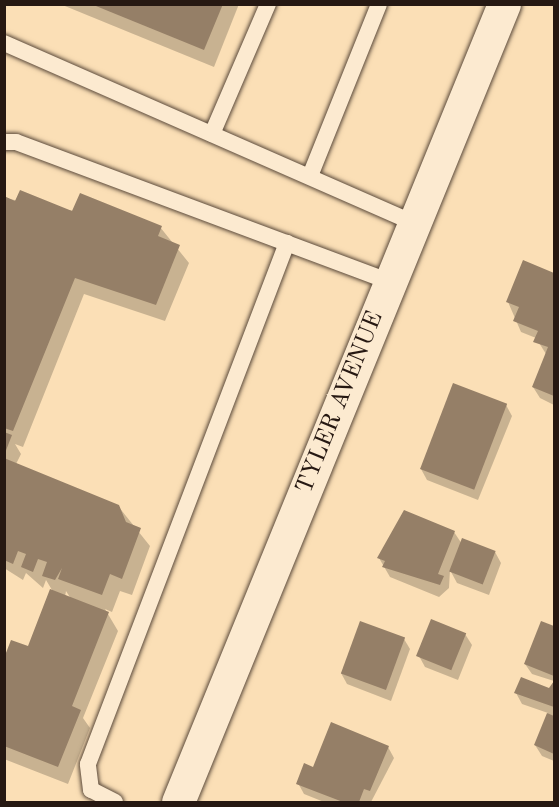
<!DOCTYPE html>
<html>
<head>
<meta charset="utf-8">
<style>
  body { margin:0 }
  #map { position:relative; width:559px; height:807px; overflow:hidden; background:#fbdfb6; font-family:"Old Standard TT",serif }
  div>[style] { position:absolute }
  .shadow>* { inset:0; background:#0003 }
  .building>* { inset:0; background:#957f67; transform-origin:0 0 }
  .roads { filter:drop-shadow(0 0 2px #5b4a3b) drop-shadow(0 0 2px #5b4a3b) }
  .lane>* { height:16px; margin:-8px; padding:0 8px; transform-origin:8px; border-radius:8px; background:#fcead0 }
  .secondary>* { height:33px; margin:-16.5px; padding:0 16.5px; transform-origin:16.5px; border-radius:16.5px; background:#fcead0 }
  span { translate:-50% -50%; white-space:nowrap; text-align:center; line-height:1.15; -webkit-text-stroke:6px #fcead0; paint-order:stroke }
  .street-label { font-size:24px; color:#261812 }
  .frame { position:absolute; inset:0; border:6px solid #261812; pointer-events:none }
</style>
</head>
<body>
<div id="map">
  <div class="shadow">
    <i style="clip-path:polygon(60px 4px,239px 4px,214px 67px)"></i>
    <i style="clip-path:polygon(evenodd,4px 198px,160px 227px,189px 263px,165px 321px,84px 294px,23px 447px,15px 444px,21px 454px,16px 464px,118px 506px,150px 546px,132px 595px,120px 591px,112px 612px,105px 609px,118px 631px,83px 718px,90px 728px,68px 784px,4px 759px,4px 662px,29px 648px,52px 590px,46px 580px,43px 588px,26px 573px,23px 580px,4px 568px,4px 198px,66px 591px,71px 599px,65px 597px,66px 591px)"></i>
    <i style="clip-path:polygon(524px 262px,554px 275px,554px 405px,540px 398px,533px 387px,546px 354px,536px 338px,521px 332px,508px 302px)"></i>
    <i style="clip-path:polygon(506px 405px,512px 416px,478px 500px,427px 480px,421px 469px)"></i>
    <i style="clip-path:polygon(454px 532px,462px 544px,495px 552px,501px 563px,489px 595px,457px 583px,450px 570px,449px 588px,439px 597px,390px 577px,379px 558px)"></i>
    <i style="clip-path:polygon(542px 622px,554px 628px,554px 761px,542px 756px,535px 745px,548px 713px,522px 704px,516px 693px,550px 690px,554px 681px,532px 674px,525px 664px)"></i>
    <i style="clip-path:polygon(465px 634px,472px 645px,458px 680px,425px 667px,419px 656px)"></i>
    <i style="clip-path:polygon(404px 639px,410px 649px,391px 701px,347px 684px,341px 673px)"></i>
    <i style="clip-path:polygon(388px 747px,394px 758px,371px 802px,324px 802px,304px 794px,298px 783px)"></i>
  </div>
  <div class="building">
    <i style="clip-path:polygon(91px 4px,223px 4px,204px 50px)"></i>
    <i style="clip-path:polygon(20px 190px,72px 211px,80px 193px,162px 226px,158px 236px,180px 245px,156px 305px,75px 278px,13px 431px,4px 428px,4px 196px,15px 201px)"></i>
    <i style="clip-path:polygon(523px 260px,554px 273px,554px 396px,532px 387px,548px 347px,533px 342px,538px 331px,513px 321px,519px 307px,506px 302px)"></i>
    <i style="left:453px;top:383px;width:58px;height:92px;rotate:21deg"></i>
    <i style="clip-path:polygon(4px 432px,12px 435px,5px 453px,4px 453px)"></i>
    <i style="clip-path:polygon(4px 458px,119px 505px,126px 522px,141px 528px,122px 579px,110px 574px,102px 595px,58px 579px,62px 568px,55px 580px,42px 576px,47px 562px,38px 559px,33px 572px,21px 567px,26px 554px,18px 551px,13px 564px,4px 560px)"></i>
    <i style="clip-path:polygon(404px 510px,455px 531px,438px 574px,444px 576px,440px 585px,382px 567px,385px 561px,377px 558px)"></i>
    <i style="left:462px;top:538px;width:36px;height:36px;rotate:21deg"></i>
    <i style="clip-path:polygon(50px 589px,109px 612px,72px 706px,81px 710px,58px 767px,4px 746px,4px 658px,11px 640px,28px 646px)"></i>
    <i style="left:431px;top:619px;width:38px;height:40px;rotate:22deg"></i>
    <i style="left:360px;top:621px;width:48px;height:56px;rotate:20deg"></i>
    <i style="clip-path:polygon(541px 621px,554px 626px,554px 676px,524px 664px)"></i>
    <i style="clip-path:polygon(521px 677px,549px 688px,554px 681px,554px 707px,514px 693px)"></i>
    <i style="clip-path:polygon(547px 713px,554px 716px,554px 754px,534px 745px)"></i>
    <i style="clip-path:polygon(331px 722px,389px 746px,370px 791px,364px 789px,359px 802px,343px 802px,296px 784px,304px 763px,313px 767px)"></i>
  </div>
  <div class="roads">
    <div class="lane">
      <i style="left:4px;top:43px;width:449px;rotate:23.7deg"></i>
      <i style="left:212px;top:134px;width:142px;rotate:-66.7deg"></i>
      <i style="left:4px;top:142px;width:12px"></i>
      <i style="left:16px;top:142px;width:400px;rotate:20.5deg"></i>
      <i style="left:310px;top:176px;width:185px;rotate:-68.1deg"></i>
      <i style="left:115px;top:802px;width:27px;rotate:-153deg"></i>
      <i style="left:91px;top:790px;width:26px;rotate:-97deg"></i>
      <i style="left:88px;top:764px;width:558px;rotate:-69.1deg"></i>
    </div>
    <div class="secondary">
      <i style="left:178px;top:802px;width:862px;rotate:-67.78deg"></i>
    </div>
  </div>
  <div class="street-label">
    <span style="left:341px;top:403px;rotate:-68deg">TYLER AVENUE</span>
  </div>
  <div class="frame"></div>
</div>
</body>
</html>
